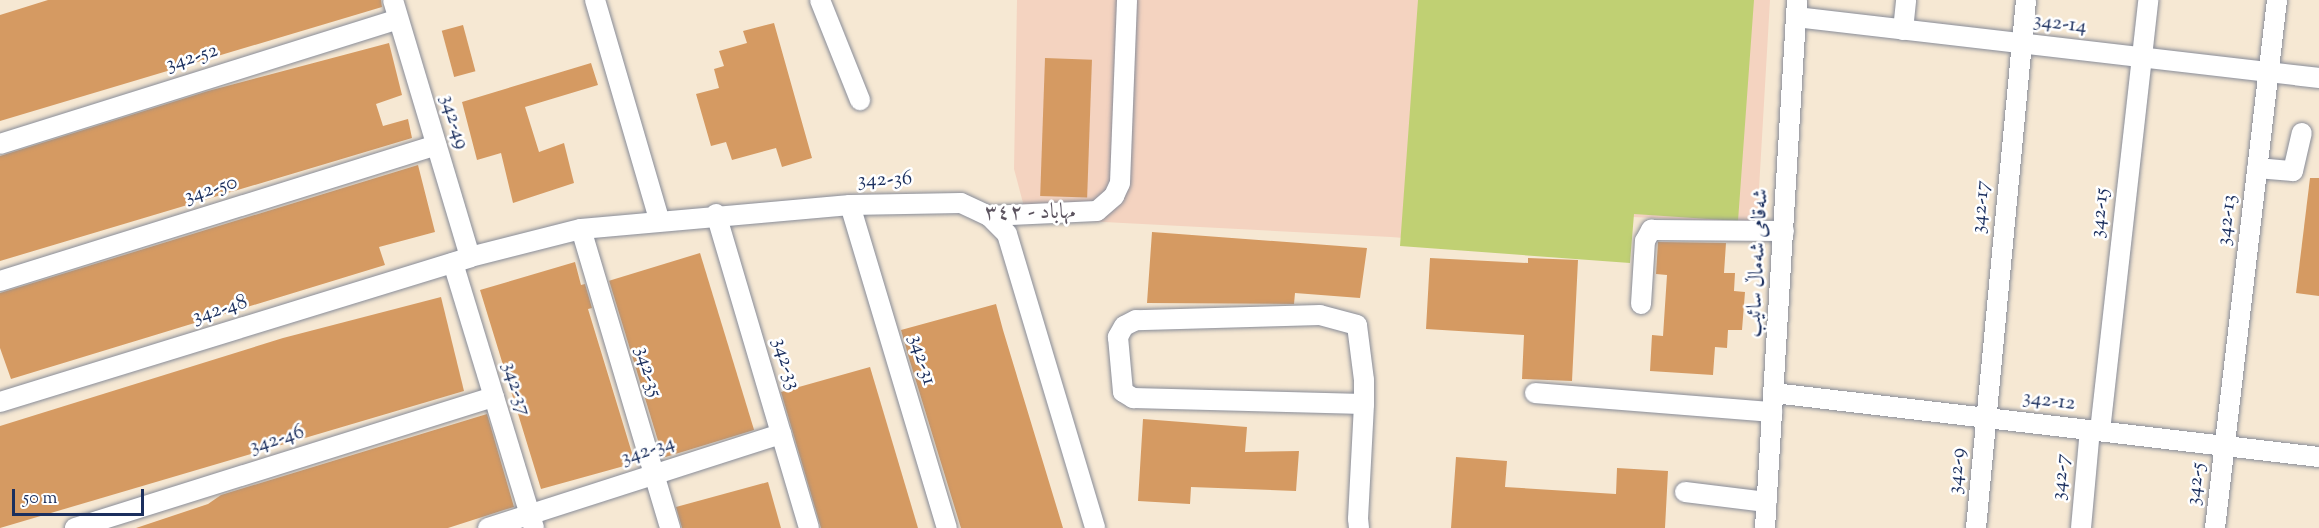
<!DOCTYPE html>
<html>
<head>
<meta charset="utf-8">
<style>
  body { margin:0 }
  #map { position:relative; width:2319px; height:528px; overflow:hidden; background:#f6e8d3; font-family:"Sorts Mill Goudy",Amiri,serif }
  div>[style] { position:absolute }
  .built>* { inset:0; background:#f4d3c0 }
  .green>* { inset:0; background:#c0d073 }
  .building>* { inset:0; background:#d59a62; transform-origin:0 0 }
  .roads { filter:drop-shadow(0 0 2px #888c98) drop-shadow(0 0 2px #888c98) }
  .minor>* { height:20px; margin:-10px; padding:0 10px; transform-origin:10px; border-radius:10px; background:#fff }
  span { translate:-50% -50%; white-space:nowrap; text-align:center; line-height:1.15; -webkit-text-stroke:5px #fff; paint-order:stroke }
  .street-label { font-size:21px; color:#1b2f5e }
  .neighbourhood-label { font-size:22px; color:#5c545f }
  .scale { position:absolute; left:12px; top:489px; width:132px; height:27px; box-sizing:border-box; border:3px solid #1b2f5e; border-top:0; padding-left:8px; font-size:18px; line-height:21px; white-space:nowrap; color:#1b2f5e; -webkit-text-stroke:4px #fff; paint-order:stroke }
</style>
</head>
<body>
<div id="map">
  <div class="built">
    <i style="clip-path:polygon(1017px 0,1770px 0,1757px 223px,1633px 217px,1624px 255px,1391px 237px,1027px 218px,1014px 169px)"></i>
  </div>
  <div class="green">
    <i style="clip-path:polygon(1418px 0,1754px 0,1738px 221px,1634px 214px,1630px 263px,1400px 246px)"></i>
  </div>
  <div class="building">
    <i style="clip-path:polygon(48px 0,381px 0,382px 7px,0 121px,0 15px)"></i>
    <i style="clip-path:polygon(774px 23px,812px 158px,782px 167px,776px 148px,732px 160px,726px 142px,711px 146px,696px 94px,719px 88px,714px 69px,724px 66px,719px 51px,747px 43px,743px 31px)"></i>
    <i style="left:463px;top:25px;width:48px;height:22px;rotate:75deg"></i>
    <i style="clip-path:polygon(389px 43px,402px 95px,376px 104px,383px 126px,408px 119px,412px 138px,0 261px,0 156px,208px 91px)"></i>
    <i style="left:1045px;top:58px;width:47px;height:138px;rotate:2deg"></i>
    <i style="clip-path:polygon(591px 63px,598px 85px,525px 107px,539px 152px,564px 143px,574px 183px,513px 203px,501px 153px,477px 160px,462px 102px)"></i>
    <i style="clip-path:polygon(418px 165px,435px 232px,379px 247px,385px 265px,11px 379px,0 348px,0 293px)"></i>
    <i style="clip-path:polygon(2310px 178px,2319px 178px,2319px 296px,2296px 293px)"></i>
    <i style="clip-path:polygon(1152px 232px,1367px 248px,1360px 298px,1295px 293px,1294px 304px,1147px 303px)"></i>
    <i style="clip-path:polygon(1658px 242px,1726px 243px,1724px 273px,1735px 273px,1734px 291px,1745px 292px,1742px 330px,1728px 330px,1727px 348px,1715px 347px,1713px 375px,1650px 371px,1652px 335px,1663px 336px,1667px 275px,1656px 274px)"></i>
    <i style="left:700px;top:253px;width:185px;height:95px;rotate:73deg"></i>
    <i style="clip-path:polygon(1430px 258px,1528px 263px,1528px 258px,1578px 260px,1572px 381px,1522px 379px,1524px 335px,1426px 329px)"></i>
    <i style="clip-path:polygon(575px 262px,581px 285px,585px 284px,592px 308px,588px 309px,635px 463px,541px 489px,480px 290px)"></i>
    <i style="clip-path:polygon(441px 297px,464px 391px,0 528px,0 426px,283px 338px)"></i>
    <i style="clip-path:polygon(996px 304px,1003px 330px,1063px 528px,961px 528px,908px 355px,901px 330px)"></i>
    <i style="clip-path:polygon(870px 367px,918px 528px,821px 528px,781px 392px)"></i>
    <i style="clip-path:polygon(487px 414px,514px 507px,507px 509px,448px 528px,136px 528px,208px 504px,221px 495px)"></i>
    <i style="clip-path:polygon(1143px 419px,1247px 427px,1245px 452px,1299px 451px,1296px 491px,1191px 487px,1190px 504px,1138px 501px)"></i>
    <i style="clip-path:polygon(1456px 457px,1507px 461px,1505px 487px,1616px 494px,1617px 468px,1668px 471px,1665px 528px,1451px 528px)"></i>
    <i style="clip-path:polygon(768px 482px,781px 528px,682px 528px,676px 507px)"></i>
  </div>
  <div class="roads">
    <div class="minor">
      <i style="left:393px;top:0;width:268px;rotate:73.3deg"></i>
      <i style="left:595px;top:0;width:228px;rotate:73.7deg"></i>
      <i style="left:820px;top:0;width:108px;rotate:68.2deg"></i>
      <i style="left:1796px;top:17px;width:527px;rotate:6.65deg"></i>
      <i style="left:1903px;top:30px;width:30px;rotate:-84deg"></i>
      <i style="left:0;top:144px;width:417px;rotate:-17.4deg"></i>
      <i style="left:2257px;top:168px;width:36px;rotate:5deg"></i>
      <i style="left:2293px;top:171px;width:39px;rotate:-77deg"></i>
      <i style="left:850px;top:205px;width:337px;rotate:73.3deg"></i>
      <i style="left:716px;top:214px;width:327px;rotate:73.5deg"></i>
      <i style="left:989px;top:216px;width:108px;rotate:-2.7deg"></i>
      <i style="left:1097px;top:211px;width:23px;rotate:-41deg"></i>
      <i style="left:1114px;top:196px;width:14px;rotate:-65deg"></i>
      <i style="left:1120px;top:183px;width:183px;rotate:-87.8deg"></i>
      <i style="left:581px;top:229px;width:312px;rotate:73.4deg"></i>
      <i style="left:453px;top:263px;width:277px;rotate:73deg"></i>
      <i style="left:0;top:281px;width:457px;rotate:-17.3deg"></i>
      <i style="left:1641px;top:304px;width:63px;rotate:-86.4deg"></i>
      <i style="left:1645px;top:241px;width:13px;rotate:-61deg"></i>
      <i style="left:1651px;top:230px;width:133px;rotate:0.4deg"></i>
      <i style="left:1535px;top:393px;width:238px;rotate:4.6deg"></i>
      <i style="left:1774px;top:393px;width:549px;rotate:6.7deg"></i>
      <i style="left:0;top:402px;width:492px;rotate:-17.1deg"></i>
      <i style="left:470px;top:257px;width:114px;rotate:-14.2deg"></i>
      <i style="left:581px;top:229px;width:270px;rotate:-5.1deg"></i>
      <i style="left:850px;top:205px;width:111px;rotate:-1deg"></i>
      <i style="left:961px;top:203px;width:31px;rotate:25deg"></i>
      <i style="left:989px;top:216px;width:25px;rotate:45deg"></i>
      <i style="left:1007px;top:234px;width:307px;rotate:73.3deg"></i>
      <i style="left:2100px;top:431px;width:434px;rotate:-83.6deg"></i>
      <i style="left:1685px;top:492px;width:82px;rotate:7deg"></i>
      <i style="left:75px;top:528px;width:439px;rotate:-17.4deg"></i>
      <i style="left:488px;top:528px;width:308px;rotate:-17.8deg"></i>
      <i style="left:1359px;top:528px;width:9px;rotate:-96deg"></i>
      <i style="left:1358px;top:519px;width:115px;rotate:-87deg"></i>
      <i style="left:1364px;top:404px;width:24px;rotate:-90deg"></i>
      <i style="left:1364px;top:380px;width:55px;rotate:-97.3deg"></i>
      <i style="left:1357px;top:325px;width:38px;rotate:-165deg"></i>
      <i style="left:1320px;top:315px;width:184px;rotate:178.4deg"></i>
      <i style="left:1136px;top:320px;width:13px;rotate:153deg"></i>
      <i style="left:1124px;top:326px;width:13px;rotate:119deg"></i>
      <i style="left:1118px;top:337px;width:55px;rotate:84.8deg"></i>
      <i style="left:1123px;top:392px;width:12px;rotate:31deg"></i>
      <i style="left:1133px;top:398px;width:231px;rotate:1.5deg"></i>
      <i style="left:1765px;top:528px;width:529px;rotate:-86.53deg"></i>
      <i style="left:1976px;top:528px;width:530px;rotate:-84.59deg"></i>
      <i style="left:2081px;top:528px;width:98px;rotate:-84.8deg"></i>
      <i style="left:2215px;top:528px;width:532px;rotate:-83.3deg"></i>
    </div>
  </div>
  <div class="street-label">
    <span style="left:2060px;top:24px;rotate:7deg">342-14</span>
    <span style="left:192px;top:58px;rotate:-17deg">342-52</span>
    <span style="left:454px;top:122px;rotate:73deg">342-49</span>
    <span style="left:885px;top:180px;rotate:-2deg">342-36</span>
    <span style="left:211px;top:190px;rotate:-17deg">342-50</span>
    <span style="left:1981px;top:207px;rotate:-85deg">342-17</span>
    <span style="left:2100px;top:213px;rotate:-84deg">342-15</span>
    <span style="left:2227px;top:220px;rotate:-83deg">342-13</span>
    <span style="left:1758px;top:263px;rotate:-87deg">شەقامی شەماڵ سائیب</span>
    <span style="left:220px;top:310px;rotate:-17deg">342-48</span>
    <span style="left:922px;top:360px;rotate:73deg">342-31</span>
    <span style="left:786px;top:364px;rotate:73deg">342-33</span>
    <span style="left:648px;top:372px;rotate:74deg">342-35</span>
    <span style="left:516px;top:389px;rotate:73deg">342-37</span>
    <span style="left:2049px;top:401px;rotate:7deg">342-12</span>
    <span style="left:277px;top:440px;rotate:-17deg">342-46</span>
    <span style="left:648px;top:451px;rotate:-18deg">342-34</span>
    <span style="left:1957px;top:471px;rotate:-85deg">342-9</span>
    <span style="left:2061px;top:477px;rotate:-84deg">342-7</span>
    <span style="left:2196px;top:484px;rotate:-83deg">342-5</span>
  </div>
  <div class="neighbourhood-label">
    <span style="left:1030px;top:214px">مهاباد - ٣٤٢</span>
  </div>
  <div class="scale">50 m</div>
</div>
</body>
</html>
